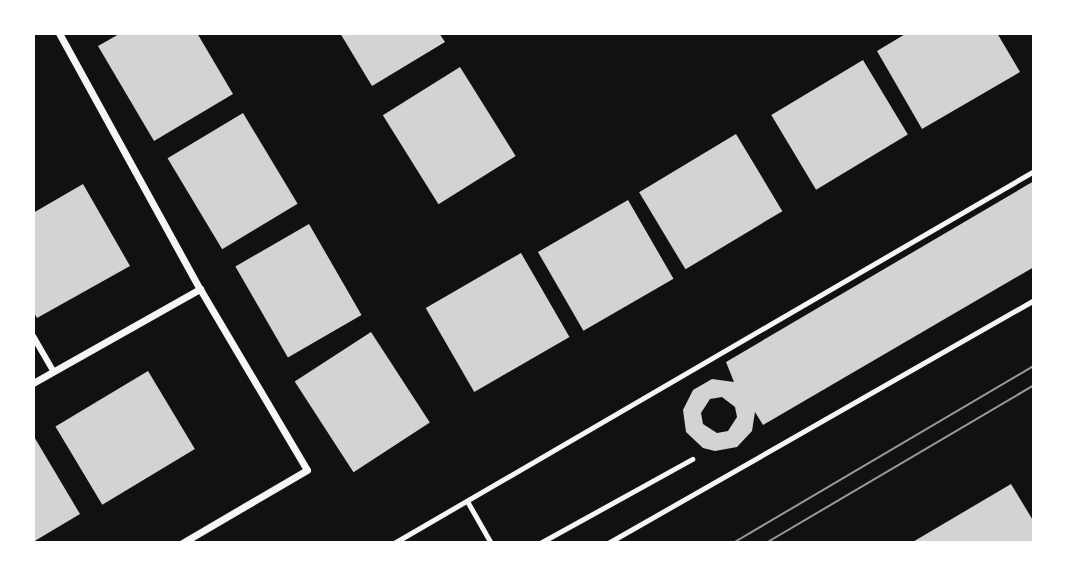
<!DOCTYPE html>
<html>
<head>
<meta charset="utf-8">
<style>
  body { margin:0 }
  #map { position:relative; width:1067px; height:576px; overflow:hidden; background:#111; font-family:Helvetica,sans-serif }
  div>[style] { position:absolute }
  .building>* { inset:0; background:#d3d3d3; transform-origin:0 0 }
  .service>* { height:5px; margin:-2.5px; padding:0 2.5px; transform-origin:2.5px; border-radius:2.5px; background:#f5f5f5 }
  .pedestrian>* { height:6px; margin:-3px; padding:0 3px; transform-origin:3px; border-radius:3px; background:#f5f5f5 }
  .minor>* { height:7px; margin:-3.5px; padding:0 3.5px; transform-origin:3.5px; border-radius:3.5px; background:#f5f5f5 }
  .tram>* { height:2px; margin:-1px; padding:0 1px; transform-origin:1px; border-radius:1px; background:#9a9a9a }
  span { translate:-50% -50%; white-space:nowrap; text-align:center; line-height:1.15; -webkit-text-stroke:7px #fff; paint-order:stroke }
  .frame { position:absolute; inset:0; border:35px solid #fff; pointer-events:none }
</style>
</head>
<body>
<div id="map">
  <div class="building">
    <i style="clip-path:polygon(121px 33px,197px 33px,233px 94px,154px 141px,98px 46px)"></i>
    <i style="clip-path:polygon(340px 33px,439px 33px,445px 42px,372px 86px)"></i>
    <i style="clip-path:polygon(907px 33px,997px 33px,1020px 72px,922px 129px,877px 51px)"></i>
    <i style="left:863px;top:60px;width:87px;height:107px;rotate:59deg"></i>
    <i style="left:460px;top:67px;width:105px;height:91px;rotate:58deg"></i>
    <i style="left:243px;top:113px;width:106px;height:88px;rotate:59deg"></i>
    <i style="left:736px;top:134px;width:90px;height:113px;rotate:59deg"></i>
    <i style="clip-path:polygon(evenodd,1034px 181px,1034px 267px,763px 425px,755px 412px,752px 431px,737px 447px,715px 451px,703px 448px,686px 432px,683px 410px,693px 390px,712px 379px,734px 382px,726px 362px,1034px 181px,722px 397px,735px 407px,737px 417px,728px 431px,717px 433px,703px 424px,701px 413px,710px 399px,722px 397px)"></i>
    <i style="clip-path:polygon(83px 184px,130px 266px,37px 318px,33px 311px,33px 213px)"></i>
    <i style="left:628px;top:200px;width:91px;height:104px;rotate:60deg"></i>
    <i style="left:309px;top:224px;width:105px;height:85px;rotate:60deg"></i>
    <i style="left:521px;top:253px;width:97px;height:110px;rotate:60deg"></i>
    <i style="left:371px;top:332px;width:108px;height:91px;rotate:57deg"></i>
    <i style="left:148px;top:371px;width:91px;height:108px;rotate:59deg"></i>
    <i style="clip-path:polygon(33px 435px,80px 514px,33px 542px)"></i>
    <i style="clip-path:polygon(1011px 484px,1034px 522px,1034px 543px,911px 543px)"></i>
  </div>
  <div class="service">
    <i style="left:467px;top:501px;width:48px;rotate:60.3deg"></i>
    <i style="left:394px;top:543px;width:740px;rotate:-30.17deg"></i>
    <i style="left:540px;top:543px;width:174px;rotate:-28.9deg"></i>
    <i style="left:608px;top:543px;width:490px;rotate:-29.7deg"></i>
  </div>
  <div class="pedestrian">
    <i style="left:33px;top:336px;width:39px;rotate:60deg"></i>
  </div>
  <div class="minor">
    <i style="left:59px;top:33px;width:292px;rotate:61.2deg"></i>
    <i style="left:200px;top:289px;width:210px;rotate:59.4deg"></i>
    <i style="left:307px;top:470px;width:145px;rotate:149.7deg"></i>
    <i style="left:33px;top:383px;width:192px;rotate:-29.4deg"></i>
  </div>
  <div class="tram">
    <i style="left:733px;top:543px;width:349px;rotate:-30.5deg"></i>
    <i style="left:766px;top:543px;width:311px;rotate:-30.5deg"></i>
  </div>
  <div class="frame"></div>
</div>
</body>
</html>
